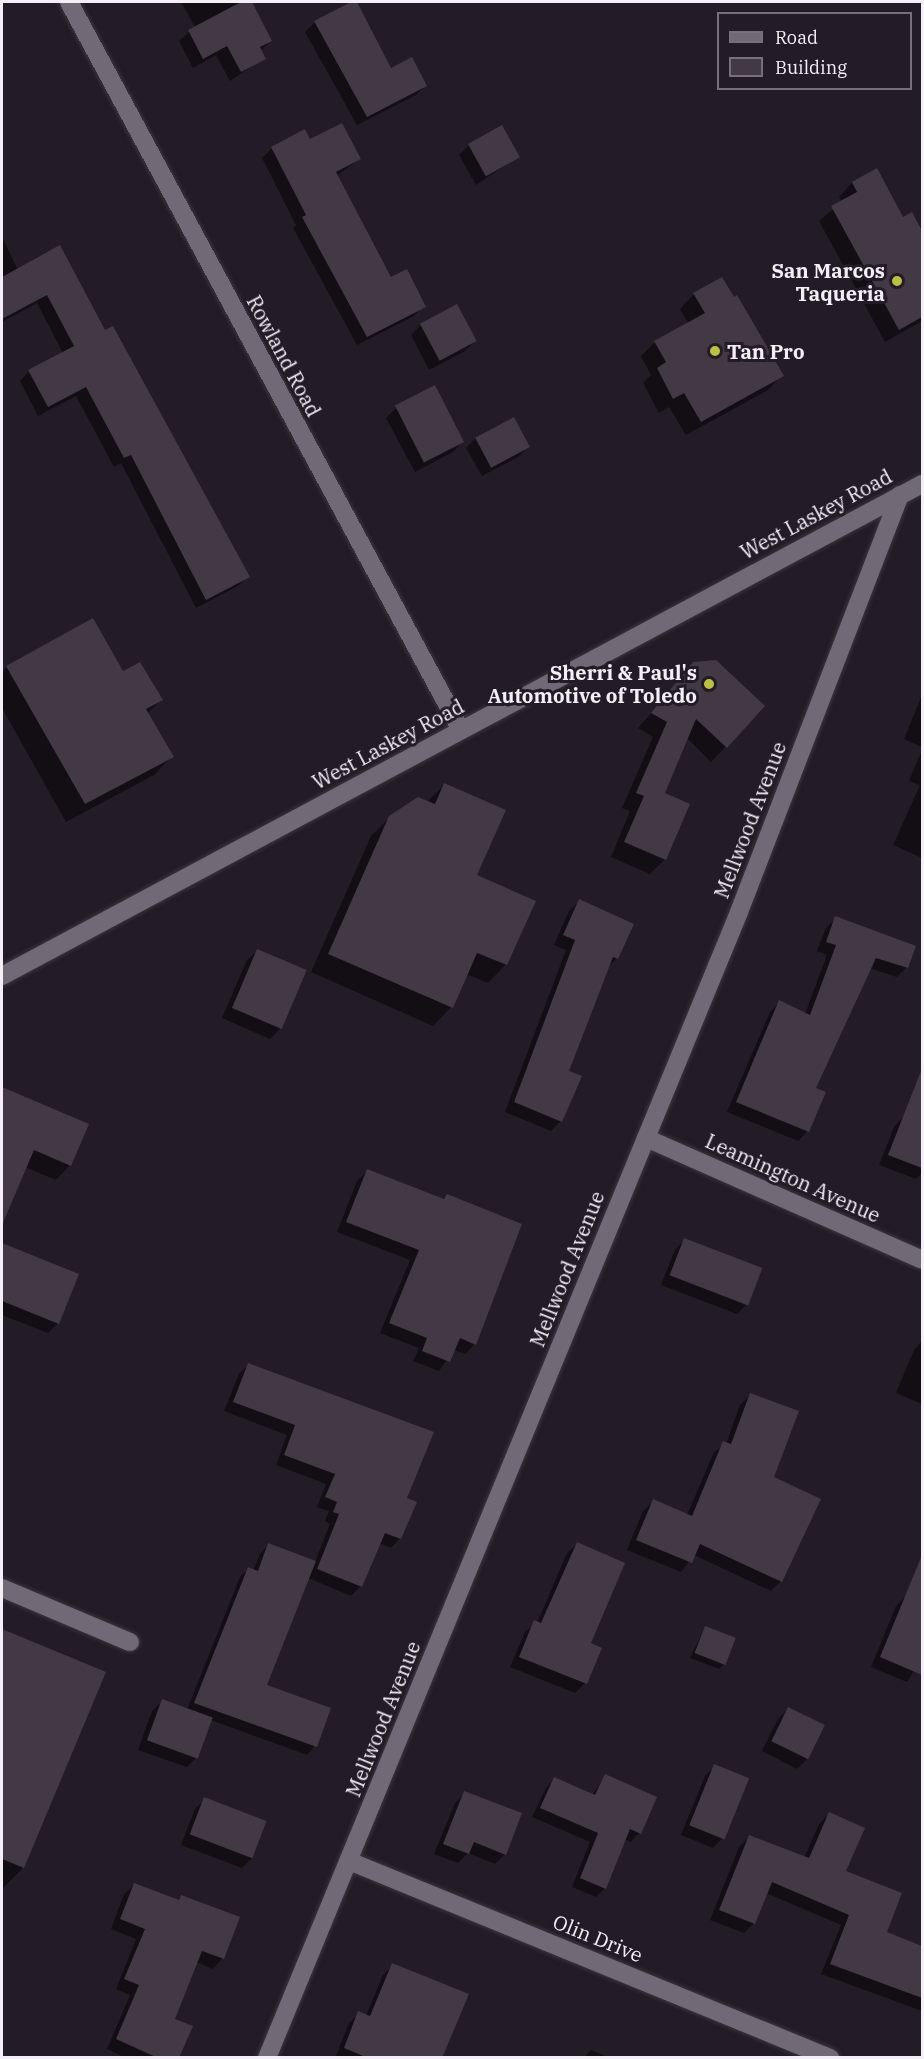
<!DOCTYPE html>
<html>
<head>
<meta charset="utf-8">
<style>
  body { margin:0 }
  #map { position:relative; width:924px; height:2059px; overflow:hidden; background:#231b26; font-family:"IBM Plex Serif",serif }
  div>[style] { position:absolute }
  .shadow>* { inset:0; background:#0007 }
  .building>* { inset:0; background:#423945; transform-origin:0 0 }
  .roads { filter:drop-shadow(0 0 2px #3a353d) drop-shadow(0 0 2px #3a353d) }
  .lane>* { height:18px; margin:-9px; padding:0 9px; transform-origin:9px; border-radius:9px; background:#726976 }
  .street>* { height:18px; margin:-9px; padding:0 9px; transform-origin:9px; border-radius:9px; background:#726976 }
  .secondary>* { height:18px; margin:-9px; padding:0 9px; transform-origin:9px; border-radius:9px; background:#726976 }
  .dots>* { width:16px; height:16px; translate:-50% -50%; box-sizing:border-box; border:3px solid #231b26; border-radius:50% }
  span { translate:-50% -50%; white-space:nowrap; text-align:center; line-height:1.15; -webkit-text-stroke:6px #231b26; paint-order:stroke }
  .poi-label { font-size:20px; color:#f4eff6; font-weight:700 }
  .right { translate:-100% -50%; text-align:right }
  .left { translate:0 -50%; text-align:left }
  .street-label { font-size:20px; color:#f4eff6 }
  .frame { position:absolute; inset:0; border:3px solid #f4eff6; pointer-events:none }
  .legend { position:absolute; left:717px; top:12px; width:195px; height:78px; box-sizing:border-box; background:#231b26; border:2px solid #777079; margin:0; padding:8px 10px; list-style:none; font-size:18px; color:#f4eff6 }
  .legend li { display:flex; align-items:center; gap:12px; height:30px }
  .legend b { width:30px; border:2px solid #777079 }
</style>
</head>
<body>
<div id="map">
  <div class="shadow">
    <i style="clip-path:polygon(181px 2px,250px 2px,271px 41px,260px 51px,264px 58px,230px 81px,216px 55px,193px 68px,179px 41px,195px 27px)"></i>
    <i style="clip-path:polygon(355px 2px,390px 70px,426px 85px,416px 95px,357px 125px,305px 32px,315px 22px)"></i>
    <i style="clip-path:polygon(304px 131px,310px 141px,360px 159px,336px 176px,391px 279px,424px 306px,414px 316px,357px 345px,293px 228px,296px 225px,262px 158px,271px 149px)"></i>
    <i style="clip-path:polygon(469px 145px,518px 157px,476px 185px,459px 155px)"></i>
    <i style="clip-path:polygon(876px 170px,903px 219px,912px 214px,922px 235px,922px 321px,885px 342px,819px 221px,842px 202px,839px 197px,852px 183px)"></i>
    <i style="clip-path:polygon(3px 239px,18px 270px,104px 332px,248px 576px,238px 586px,196px 608px,121px 463px,114px 467px,76px 396px,38px 416px,20px 381px,29px 371px,63px 353px,37px 303px,2px 322px)"></i>
    <i style="clip-path:polygon(694px 294px,782px 375px,768px 390px,686px 435px,669px 407px,659px 413px,643px 383px,651px 375px,641px 356px,655px 342px,688px 323px,680px 309px)"></i>
    <i style="clip-path:polygon(421px 325px,475px 341px,465px 351px,429px 370px,411px 335px)"></i>
    <i style="clip-path:polygon(396px 408px,462px 442px,453px 452px,415px 472px,386px 418px)"></i>
    <i style="clip-path:polygon(476px 438px,528px 447px,518px 457px,482px 476px,466px 448px)"></i>
    <i style="clip-path:polygon(7px 667px,122px 673px,161px 700px,147px 714px,172px 756px,154px 775px,66px 822px,2px 708px,2px 672px)"></i>
    <i style="clip-path:polygon(683px 678px,763px 707px,711px 762px,687px 738px,663px 794px,665px 859px,650px 874px,611px 857px,630px 811px,622px 808px,653px 737px,638px 728px)"></i>
    <i style="clip-path:polygon(922px 695px,922px 747px,904px 739px)"></i>
    <i style="clip-path:polygon(922px 750px,922px 858px,893px 845px,920px 785px,909px 781px)"></i>
    <i style="clip-path:polygon(444px 785px,506px 964px,488px 983px,466px 974px,451px 1007px,433px 1026px,311px 972px,371px 836px,390px 817px,427px 802px)"></i>
    <i style="clip-path:polygon(579px 901px,617px 958px,607px 968px,567px 1072px,561px 1121px,551px 1131px,505px 1112px,566px 950px,554px 945px,569px 911px)"></i>
    <i style="clip-path:polygon(836px 918px,907px 967px,897px 977px,869px 968px,814px 1089px,808px 1131px,798px 1141px,727px 1112px,770px 1012px,780px 1002px,805px 1014px,827px 955px,817px 951px,826px 928px)"></i>
    <i style="clip-path:polygon(257px 951px,280px 1029px,270px 1039px,222px 1018px,247px 960px)"></i>
    <i style="clip-path:polygon(2px 1088px,87px 1125px,70px 1165px,56px 1180px,25px 1167px,2px 1222px)"></i>
    <i style="clip-path:polygon(903px 1117px,922px 1125px,922px 1173px,916px 1179px,879px 1165px,894px 1127px)"></i>
    <i style="clip-path:polygon(367px 1171px,442px 1200px,447px 1196px,475px 1344px,465px 1354px,454px 1350px,439px 1371px,413px 1361px,419px 1348px,380px 1333px,410px 1260px,337px 1232px,357px 1181px)"></i>
    <i style="clip-path:polygon(684px 1240px,747px 1304px,737px 1314px,661px 1285px,675px 1250px)"></i>
    <i style="clip-path:polygon(11px 1249px,58px 1323px,48px 1333px,2px 1315px,2px 1258px)"></i>
    <i style="clip-path:polygon(922px 1341px,922px 1404px,896px 1393px,914px 1350px)"></i>
    <i style="clip-path:polygon(248px 1365px,432px 1433px,405px 1499px,400px 1538px,391px 1548px,379px 1543px,361px 1586px,351px 1596px,308px 1578px,265px 1686px,315px 1746px,307px 1755px,211px 1720px,197px 1757px,187px 1767px,138px 1750px,152px 1711px,162px 1701px,187px 1710px,240px 1577px,248px 1569px,253px 1571px,260px 1554px,268px 1545px,315px 1562px,330px 1524px,325px 1521px,329px 1511px,317px 1507px,326px 1484px,276px 1465px,287px 1435px,224px 1411px,239px 1374px)"></i>
    <i style="clip-path:polygon(750px 1395px,772px 1478px,781px 1581px,771px 1591px,694px 1555px,681px 1572px,627px 1550px,643px 1511px,653px 1501px,687px 1515px,714px 1452px,726px 1444px,740px 1405px)"></i>
    <i style="clip-path:polygon(577px 1544px,589px 1644px,585px 1683px,575px 1693px,510px 1667px,525px 1632px,537px 1623px,567px 1553px)"></i>
    <i style="clip-path:polygon(905px 1597px,922px 1603px,922px 1658px,907px 1682px,871px 1667px,896px 1606px)"></i>
    <i style="clip-path:polygon(705px 1627px,723px 1665px,719px 1669px,690px 1658px)"></i>
    <i style="clip-path:polygon(2px 1631px,104px 1673px,23px 1868px,2px 1889px)"></i>
    <i style="clip-path:polygon(788px 1709px,807px 1759px,797px 1769px,762px 1751px,778px 1719px)"></i>
    <i style="clip-path:polygon(715px 1766px,723px 1838px,713px 1848px,681px 1835px,705px 1776px)"></i>
    <i style="clip-path:polygon(606px 1776px,639px 1833px,631px 1842px,624px 1839px,605px 1888px,596px 1897px,572px 1887px,590px 1842px,532px 1817px,546px 1788px,554px 1779px,592px 1795px)"></i>
    <i style="clip-path:polygon(465px 1793px,505px 1854px,495px 1864px,468px 1853px,458px 1863px,434px 1854px,455px 1803px)"></i>
    <i style="clip-path:polygon(205px 1799px,252px 1858px,242px 1868px,181px 1845px,195px 1809px)"></i>
    <i style="clip-path:polygon(829px 1814px,844px 1872px,885px 1933px,922px 1948px,922px 2011px,821px 1974px,841px 1925px,766px 1893px,754px 1923px,744px 1933px,710px 1920px,739px 1847px,749px 1837px,804px 1858px,819px 1824px)"></i>
    <i style="clip-path:polygon(134px 1885px,177px 1901px,182px 1896px,238px 1918px,222px 1959px,213px 1969px,196px 1962px,173px 2019px,178px 2058px,126px 2058px,107px 2049px,130px 1995px,116px 1989px,136px 1939px,111px 1929px,124px 1894px)"></i>
    <i style="clip-path:polygon(393px 1965px,442px 2058px,335px 2058px,349px 2023px,359px 2013px,366px 2016px,383px 1975px)"></i>
    <i style="clip-path:polygon(591px 2050px,610px 2058px,584px 2058px)"></i>
  </div>
  <div class="building">
    <i style="clip-path:polygon(241px 2px,252px 2px,272px 41px,260px 47px,266px 59px,241px 72px,227px 46px,203px 59px,188px 30px)"></i>
    <i style="clip-path:polygon(351px 2px,357px 2px,391px 68px,412px 57px,427px 86px,367px 117px,314px 21px)"></i>
    <i style="clip-path:polygon(342px 123px,361px 159px,336px 172px,391px 277px,407px 269px,426px 307px,367px 337px,302px 217px,306px 215px,271px 147px,305px 129px,310px 139px)"></i>
    <i style="left:502px;top:125px;width:37px;height:39px;rotate:61deg"></i>
    <i style="clip-path:polygon(877px 168px,903px 217px,912px 212px,922px 231px,922px 317px,899px 330px,831px 206px,857px 192px,852px 182px)"></i>
    <i style="clip-path:polygon(60px 245px,105px 330px,113px 326px,250px 577px,206px 600px,131px 455px,124px 458px,86px 387px,48px 407px,28px 370px,74px 346px,47px 295px,2px 319px,2px 277px)"></i>
    <i style="clip-path:polygon(722px 277px,734px 297px,737px 295px,784px 376px,701px 422px,684px 393px,673px 399px,657px 368px,666px 362px,654px 341px,705px 313px,693px 293px)"></i>
    <i style="left:457px;top:304px;width:42px;height:42px;rotate:62deg"></i>
    <i style="left:435px;top:385px;width:64px;height:45px;rotate:63deg"></i>
    <i style="left:514px;top:417px;width:34px;height:44px;rotate:62deg"></i>
    <i style="clip-path:polygon(93px 618px,123px 671px,140px 662px,163px 700px,146px 709px,174px 757px,85px 804px,6px 666px)"></i>
    <i style="clip-path:polygon(716px 660px,765px 706px,727px 748px,696px 719px,665px 793px,690px 804px,666px 860px,624px 842px,644px 796px,636px 793px,667px 722px,651px 713px,693px 662px)"></i>
    <i style="clip-path:polygon(444px 783px,506px 810px,477px 875px,536px 901px,507px 965px,477px 953px,453px 1008px,328px 954px,389px 816px,418px 797px,435px 804px)"></i>
    <i style="clip-path:polygon(579px 899px,634px 924px,618px 959px,613px 957px,569px 1071px,582px 1076px,562px 1122px,514px 1102px,575px 940px,563px 935px)"></i>
    <i style="clip-path:polygon(835px 916px,916px 946px,908px 968px,876px 958px,816px 1088px,826px 1092px,809px 1132px,736px 1102px,779px 1000px,810px 1015px,836px 945px,826px 942px)"></i>
    <i style="left:257px;top:949px;width:54px;height:64px;rotate:23deg"></i>
    <i style="clip-path:polygon(921px 1071px,922px 1071px,922px 1168px,888px 1155px)"></i>
    <i style="clip-path:polygon(2px 1087px,89px 1124px,71px 1166px,34px 1150px,2px 1225px)"></i>
    <i style="clip-path:polygon(367px 1169px,444px 1199px,447px 1194px,522px 1224px,476px 1345px,460px 1338px,450px 1362px,422px 1351px,427px 1338px,389px 1323px,419px 1250px,346px 1222px)"></i>
    <i style="left:684px;top:1238px;width:84px;height:40px;rotate:21deg"></i>
    <i style="clip-path:polygon(2px 1243px,79px 1274px,59px 1324px,2px 1301px)"></i>
    <i style="clip-path:polygon(248px 1363px,434px 1432px,407px 1498px,417px 1502px,401px 1539px,385px 1533px,362px 1587px,317px 1569px,339px 1514px,333px 1512px,337px 1502px,325px 1497px,335px 1474px,284px 1455px,295px 1425px,233px 1402px)"></i>
    <i style="clip-path:polygon(750px 1393px,799px 1411px,774px 1477px,821px 1499px,782px 1582px,700px 1544px,692px 1563px,636px 1540px,653px 1499px,692px 1516px,723px 1441px,731px 1444px)"></i>
    <i style="clip-path:polygon(577px 1542px,625px 1563px,591px 1643px,602px 1648px,587px 1684px,519px 1657px,534px 1620px,541px 1623px)"></i>
    <i style="clip-path:polygon(268px 1543px,316px 1561px,267px 1685px,331px 1708px,317px 1747px,194px 1703px,248px 1567px,258px 1571px)"></i>
    <i style="clip-path:polygon(922px 1555px,922px 1675px,880px 1657px)"></i>
    <i style="left:705px;top:1626px;width:33px;height:29px;rotate:21deg"></i>
    <i style="clip-path:polygon(2px 1629px,106px 1672px,24px 1868px,2px 1859px)"></i>
    <i style="left:162px;top:1699px;width:54px;height:44px;rotate:20deg"></i>
    <i style="left:788px;top:1707px;width:41px;height:38px;rotate:26deg"></i>
    <i style="left:714px;top:1764px;width:38px;height:66px;rotate:22deg"></i>
    <i style="clip-path:polygon(605px 1774px,657px 1797px,641px 1834px,630px 1829px,606px 1889px,580px 1878px,598px 1833px,540px 1808px,554px 1777px,595px 1795px)"></i>
    <i style="clip-path:polygon(464px 1791px,522px 1813px,506px 1855px,474px 1842px,469px 1854px,443px 1844px)"></i>
    <i style="left:204px;top:1797px;width:67px;height:40px;rotate:21deg"></i>
    <i style="clip-path:polygon(829px 1812px,865px 1828px,846px 1871px,902px 1893px,887px 1932px,922px 1946px,922px 1998px,830px 1964px,849px 1915px,772px 1882px,755px 1924px,719px 1910px,749px 1835px,809px 1858px)"></i>
    <i style="clip-path:polygon(134px 1883px,179px 1900px,181px 1895px,240px 1917px,224px 1959px,202px 1951px,175px 2019px,193px 2026px,179px 2058px,158px 2058px,116px 2039px,139px 1985px,124px 1979px,145px 1929px,120px 1919px)"></i>
    <i style="clip-path:polygon(392px 1963px,469px 1994px,442px 2058px,368px 2058px,344px 2048px,358px 2011px,370px 2016px)"></i>
  </div>
  <div class="roads">
    <div class="lane">
      <i style="left:2px;top:1588px;width:139px;rotate:22.9deg"></i>
    </div>
    <div class="street">
      <i style="left:69px;top:2px;width:827px;rotate:61.7deg"></i>
      <i style="left:646px;top:1138px;width:302px;rotate:23.8deg"></i>
      <i style="left:349px;top:1861px;width:520px;rotate:22.27deg"></i>
      <i style="left:267px;top:2058px;width:1239px;rotate:-67.61deg"></i>
      <i style="left:739px;top:912px;width:447px;rotate:-68.9deg"></i>
    </div>
    <div class="secondary">
      <i style="left:2px;top:976px;width:1043px;rotate:-28.14deg"></i>
    </div>
  </div>
  <div class="dots">
    <i style="left:897px;top:281px;background:#bac045"></i>
    <i style="left:715px;top:351px;background:#bac045"></i>
    <i style="left:709px;top:684px;background:#bac045"></i>
  </div>
  <div class="poi-label">
    <span class="right" style="left:885px;top:282px">San Marcos<br>Taqueria</span>
    <span class="left" style="left:727px;top:351px">Tan Pro</span>
    <span class="right" style="left:697px;top:684px">Sherri &amp; Paul's<br>Automotive of Toledo</span>
  </div>
  <div class="street-label">
    <span style="left:284px;top:356px;rotate:62deg">Rowland Road</span>
    <span style="left:816px;top:514px;rotate:-28deg">West Laskey Road</span>
    <span style="left:388px;top:744px;rotate:-28deg">West Laskey Road</span>
    <span style="left:750px;top:820px;rotate:-69deg">Mellwood Avenue</span>
    <span style="left:793px;top:1178px;rotate:24deg">Leamington Avenue</span>
    <span style="left:567px;top:1269px;rotate:-68deg">Mellwood Avenue</span>
    <span style="left:383px;top:1719px;rotate:-68deg">Mellwood Avenue</span>
    <span style="left:598px;top:1938px;rotate:22deg">Olin Drive</span>
  </div>
  <div class="frame"></div>
  <ul class="legend">
  <li><b style="height:8px;background:#726976"></b>Road</li>
  <li><b style="height:16px;background:#423945"></b>Building</li>
  </ul>
</div>
</body>
</html>
